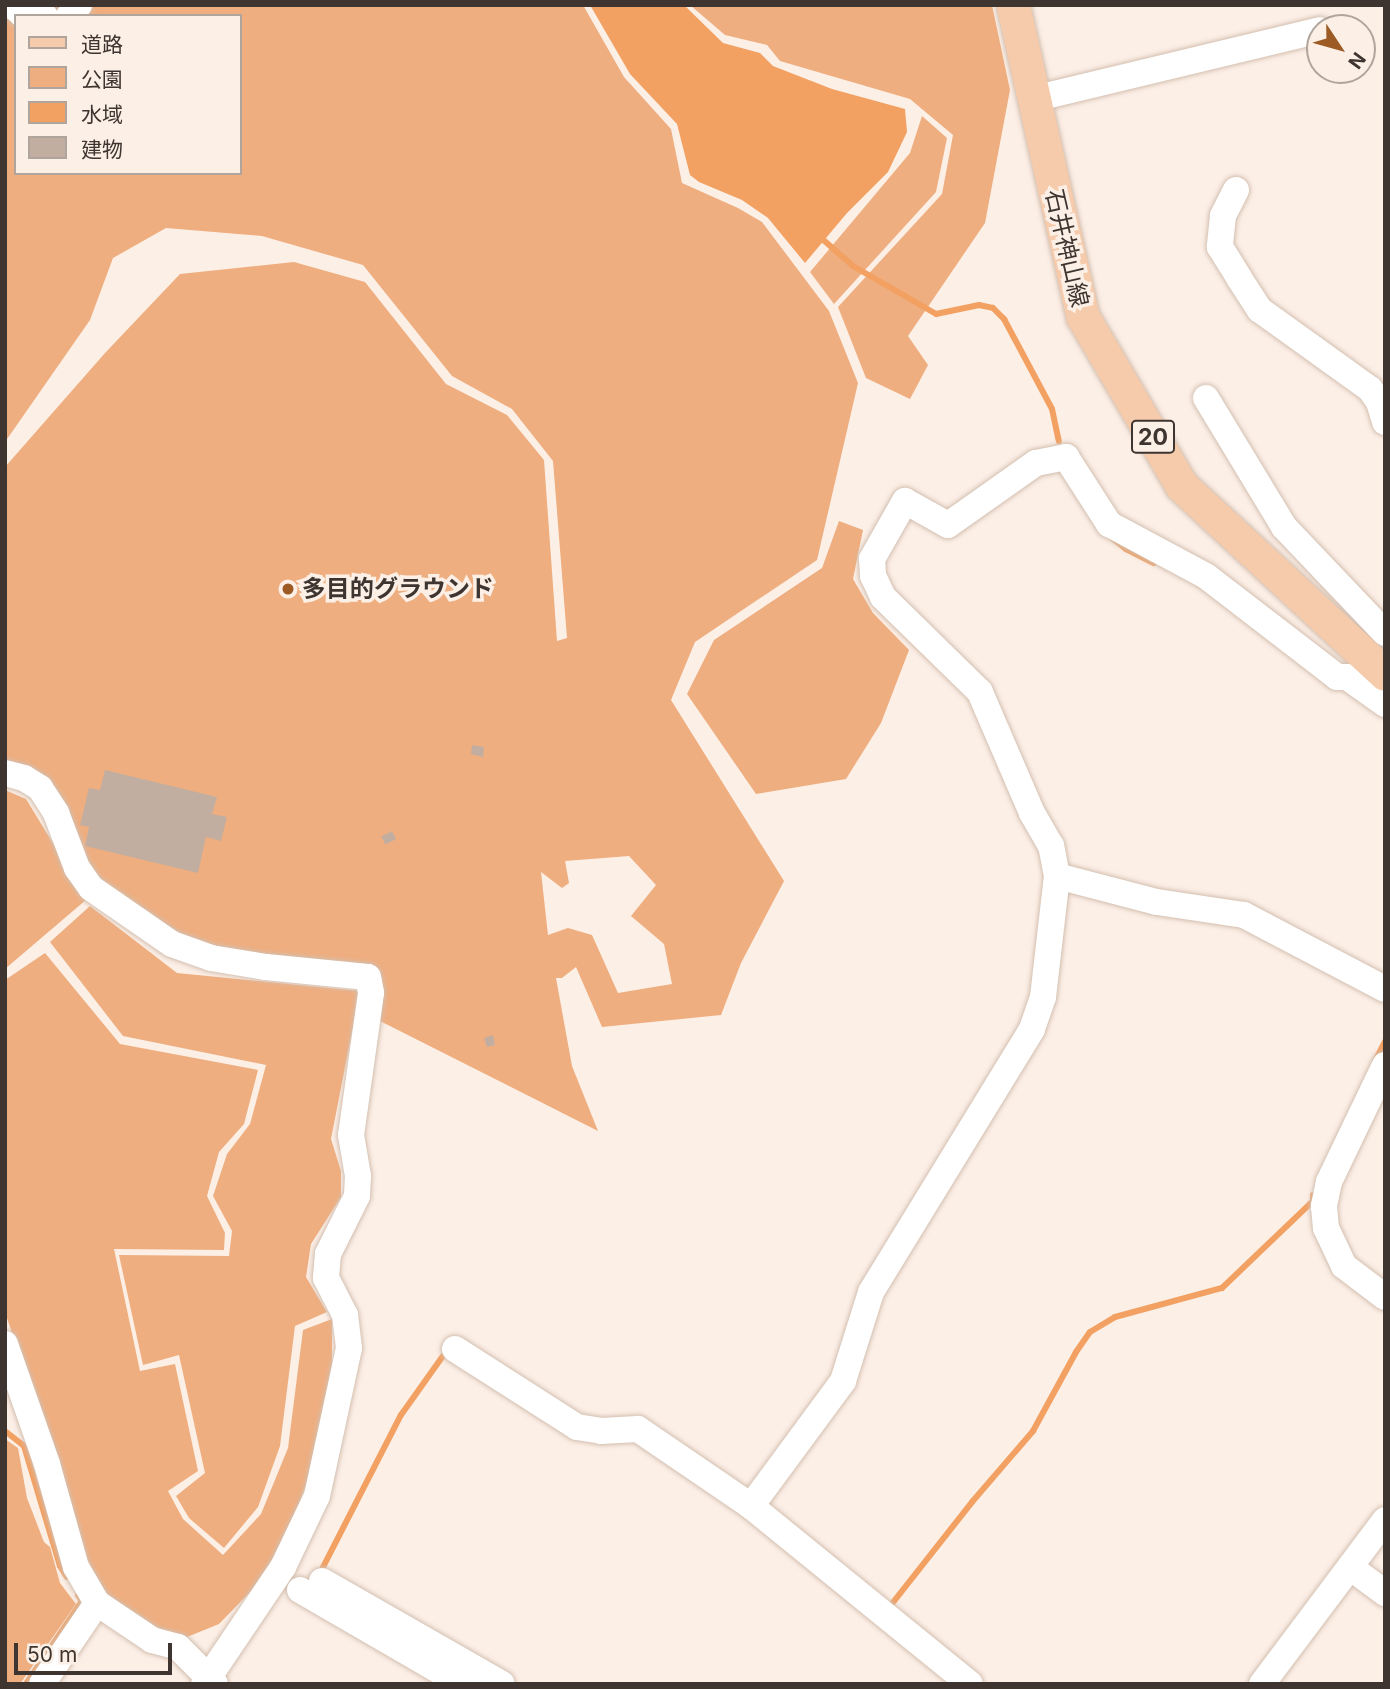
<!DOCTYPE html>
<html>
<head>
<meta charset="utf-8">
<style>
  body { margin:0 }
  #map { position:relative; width:1390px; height:1689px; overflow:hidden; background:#fcefe6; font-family:Inter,"Noto Sans JP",sans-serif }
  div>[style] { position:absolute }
  .green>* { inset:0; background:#efae7f }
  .water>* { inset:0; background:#f2a163 }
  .stream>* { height:6px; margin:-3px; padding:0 3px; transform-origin:3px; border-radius:3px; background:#f2a163 }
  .building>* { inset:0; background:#c2aea0; transform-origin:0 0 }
  .roads { filter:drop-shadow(0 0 2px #d3bfb0) drop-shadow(0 0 2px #d3bfb0) }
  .minor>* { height:26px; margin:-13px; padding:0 13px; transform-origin:13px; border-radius:13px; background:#fff }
  .major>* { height:33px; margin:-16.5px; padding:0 16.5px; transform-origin:16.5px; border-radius:16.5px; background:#f5cbab }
  .dots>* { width:19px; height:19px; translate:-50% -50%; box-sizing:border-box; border:4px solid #fcefe6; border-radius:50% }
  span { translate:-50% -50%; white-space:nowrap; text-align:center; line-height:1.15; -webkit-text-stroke:7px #fcefe6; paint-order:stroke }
  .shield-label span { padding:2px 5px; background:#fcefe6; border:2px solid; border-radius:5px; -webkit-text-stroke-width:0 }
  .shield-label { font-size:23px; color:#3e3530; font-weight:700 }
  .street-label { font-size:24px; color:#3e3530 }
  .poi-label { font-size:24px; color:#3e3530; font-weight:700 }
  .left { translate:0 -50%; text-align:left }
  .frame { position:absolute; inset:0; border:7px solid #3e3530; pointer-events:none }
  .legend { position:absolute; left:14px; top:14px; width:228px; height:161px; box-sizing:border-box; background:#fcefe6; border:2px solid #b0a59d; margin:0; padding:9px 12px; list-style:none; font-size:21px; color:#3e3530 }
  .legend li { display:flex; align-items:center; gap:14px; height:35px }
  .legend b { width:35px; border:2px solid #b0a59d }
  .north { position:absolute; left:1306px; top:14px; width:70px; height:70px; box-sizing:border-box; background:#fcefe6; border:2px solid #b0a59d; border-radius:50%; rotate:126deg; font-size:19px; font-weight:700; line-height:28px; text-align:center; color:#3e3530 }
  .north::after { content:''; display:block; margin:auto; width:24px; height:32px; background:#9c5b25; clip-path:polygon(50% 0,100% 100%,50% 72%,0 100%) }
  .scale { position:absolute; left:14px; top:1643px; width:158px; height:32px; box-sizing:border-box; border:4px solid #3e3530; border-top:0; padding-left:9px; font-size:21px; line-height:24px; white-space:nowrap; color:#3e3530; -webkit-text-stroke:5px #fcefe6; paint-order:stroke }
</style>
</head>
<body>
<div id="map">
  <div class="green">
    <i style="clip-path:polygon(evenodd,5px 5px,583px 5px,624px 77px,671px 129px,682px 183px,738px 208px,762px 222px,829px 311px,858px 383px,817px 560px,695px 642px,671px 700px,784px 881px,741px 963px,721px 1015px,602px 1027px,576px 967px,562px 978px,556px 978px,572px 1066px,598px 1131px,378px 1020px,382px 981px,302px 962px,209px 946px,172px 934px,97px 881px,5px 761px,5px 467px,105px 353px,180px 274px,294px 262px,365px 282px,446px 384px,507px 415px,544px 460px,557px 641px,567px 638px,553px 461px,512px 409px,452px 376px,363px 265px,262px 236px,166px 228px,113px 258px,90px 320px,5px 442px,5px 5px,16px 16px,240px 16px,240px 173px,16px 173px,16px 16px,5px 5px,629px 856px,656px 885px,631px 916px,664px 944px,672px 984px,618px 993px,592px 935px,568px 928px,548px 935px,541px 872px,562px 888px,569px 883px,565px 861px,629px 856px)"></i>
    <i style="clip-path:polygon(690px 5px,992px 5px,1010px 90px,985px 223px,908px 336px,928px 365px,910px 399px,866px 378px,838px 307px,942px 194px,953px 135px,910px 99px,780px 61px,767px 45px,725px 35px)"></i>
    <i style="clip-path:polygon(922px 116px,947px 138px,936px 192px,834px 304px,810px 272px,910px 153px)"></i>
    <i style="clip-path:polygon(839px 521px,863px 530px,853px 579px,873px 613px,909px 650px,881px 723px,846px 779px,756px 794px,687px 694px,714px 640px,822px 568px)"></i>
    <i style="clip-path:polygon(5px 790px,26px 799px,87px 899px,5px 969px)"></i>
    <i style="clip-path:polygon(90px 906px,177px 973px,360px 991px,331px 1139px,341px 1171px,341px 1197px,311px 1244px,306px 1277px,327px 1312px,295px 1326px,280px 1446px,258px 1507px,224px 1548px,189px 1518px,176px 1496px,205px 1473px,179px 1355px,143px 1365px,119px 1255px,229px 1256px,232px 1231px,213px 1196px,227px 1154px,250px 1124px,266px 1065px,123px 1036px,50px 942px)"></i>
    <i style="clip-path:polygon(45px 953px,120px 1044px,258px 1070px,244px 1124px,219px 1152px,207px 1196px,225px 1233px,224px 1250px,114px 1249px,140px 1371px,175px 1364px,198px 1471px,168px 1491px,183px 1519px,223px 1555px,261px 1514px,288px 1448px,303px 1330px,332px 1319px,332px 1370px,311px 1472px,282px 1548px,254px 1588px,219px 1624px,187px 1637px,156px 1634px,107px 1602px,87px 1570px,64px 1488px,5px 1312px,5px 980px)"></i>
    <i style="clip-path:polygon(5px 1439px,18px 1448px,27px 1498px,44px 1542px,50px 1547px,60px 1583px,76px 1604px,20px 1684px,5px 1684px)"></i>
  </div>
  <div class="water">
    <i style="clip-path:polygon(590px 5px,684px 5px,723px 43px,760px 53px,773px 66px,832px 89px,905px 109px,907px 132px,888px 172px,847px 213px,805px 263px,768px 218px,742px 200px,699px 182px,690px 175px,677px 124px,630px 74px)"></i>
  </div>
  <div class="stream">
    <i style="left:820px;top:237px;width:44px;rotate:41.3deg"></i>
    <i style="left:853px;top:266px;width:96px;rotate:30deg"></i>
    <i style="left:936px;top:314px;width:44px;rotate:-11.8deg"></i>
    <i style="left:979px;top:305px;width:14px;rotate:12deg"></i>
    <i style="left:993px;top:308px;width:16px;rotate:45deg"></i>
    <i style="left:1004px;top:319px;width:102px;rotate:61.9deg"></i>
    <i style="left:1052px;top:409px;width:33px;rotate:78deg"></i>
    <i style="left:1107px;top:534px;width:24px;rotate:38deg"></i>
    <i style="left:1126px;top:549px;width:31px;rotate:27deg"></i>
    <i style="left:1375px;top:1061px;width:22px;rotate:-63deg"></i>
    <i style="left:5px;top:1431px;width:24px;rotate:38deg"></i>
    <i style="left:24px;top:1446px;width:125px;rotate:73.3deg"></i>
    <i style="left:60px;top:1566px;width:13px;rotate:58deg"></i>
    <i style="left:320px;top:1573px;width:178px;rotate:-62.9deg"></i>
    <i style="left:401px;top:1415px;width:72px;rotate:-54.6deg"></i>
    <i style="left:891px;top:1605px;width:131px;rotate:-51.8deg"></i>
    <i style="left:972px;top:1502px;width:94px;rotate:-49.3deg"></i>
    <i style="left:1033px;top:1431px;width:90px;rotate:-61.4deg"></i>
    <i style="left:1076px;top:1352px;width:24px;rotate:-55deg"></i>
    <i style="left:1090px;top:1332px;width:29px;rotate:-31deg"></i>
    <i style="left:1115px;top:1317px;width:111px;rotate:-15.2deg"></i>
    <i style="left:1222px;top:1288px;width:126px;rotate:-43.7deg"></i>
    <i style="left:1313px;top:1201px;width:6px;rotate:-90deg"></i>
    <i style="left:26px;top:1684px;width:100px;rotate:-56deg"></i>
    <i style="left:82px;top:1601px;width:7px;rotate:-124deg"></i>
  </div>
  <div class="building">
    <i style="clip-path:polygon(472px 745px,484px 747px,483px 757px,471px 754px)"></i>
    <i style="clip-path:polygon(105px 770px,217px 797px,212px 814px,227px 817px,221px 841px,206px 837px,198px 873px,85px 846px,89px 827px,80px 825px,89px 788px,100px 790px)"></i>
    <i style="left:392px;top:831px;width:9px;height:12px;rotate:63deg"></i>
    <i style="clip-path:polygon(493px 1035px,495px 1045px,487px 1047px,484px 1038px)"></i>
  </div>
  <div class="roads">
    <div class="minor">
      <i style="left:12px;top:5px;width:15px;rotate:42deg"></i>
      <i style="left:23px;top:15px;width:22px;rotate:3deg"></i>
      <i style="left:69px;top:16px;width:15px;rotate:-48deg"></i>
      <i style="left:1033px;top:99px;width:295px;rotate:-13.5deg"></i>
      <i style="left:1236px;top:190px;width:29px;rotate:117deg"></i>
      <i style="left:1223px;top:216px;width:31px;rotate:96deg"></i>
      <i style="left:1220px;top:247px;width:36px;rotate:58deg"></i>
      <i style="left:1239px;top:278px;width:38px;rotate:57deg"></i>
      <i style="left:1260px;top:310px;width:135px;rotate:35.7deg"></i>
      <i style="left:1370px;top:389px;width:16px;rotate:55deg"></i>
      <i style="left:1379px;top:402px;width:21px;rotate:73deg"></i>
      <i style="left:1206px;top:398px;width:151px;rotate:58.8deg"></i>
      <i style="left:1284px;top:527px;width:146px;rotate:46.4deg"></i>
      <i style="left:5px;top:773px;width:20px;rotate:15deg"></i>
      <i style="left:24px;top:778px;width:19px;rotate:32deg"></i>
      <i style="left:40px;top:788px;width:30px;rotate:57deg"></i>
      <i style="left:56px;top:813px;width:59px;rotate:69.1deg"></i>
      <i style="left:77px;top:868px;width:24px;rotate:55deg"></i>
      <i style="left:91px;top:888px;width:98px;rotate:34.7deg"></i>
      <i style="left:172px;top:944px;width:41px;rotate:19.7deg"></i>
      <i style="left:211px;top:958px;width:56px;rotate:9.3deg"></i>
      <i style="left:266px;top:967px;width:102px;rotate:5.6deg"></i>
      <i style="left:368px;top:977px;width:16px;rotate:79deg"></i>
      <i style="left:371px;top:993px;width:143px;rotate:98deg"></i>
      <i style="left:351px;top:1135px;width:42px;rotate:80.3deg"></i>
      <i style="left:358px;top:1176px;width:20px;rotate:93deg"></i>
      <i style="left:357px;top:1196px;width:65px;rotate:116.6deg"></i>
      <i style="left:328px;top:1254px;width:24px;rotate:95deg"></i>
      <i style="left:326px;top:1278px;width:42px;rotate:62.8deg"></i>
      <i style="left:345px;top:1315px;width:33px;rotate:83deg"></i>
      <i style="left:349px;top:1348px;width:151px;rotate:102.2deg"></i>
      <i style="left:317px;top:1496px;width:79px;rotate:115.6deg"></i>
      <i style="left:283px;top:1567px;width:141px;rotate:124deg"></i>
      <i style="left:1057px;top:876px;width:103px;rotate:14.6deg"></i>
      <i style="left:1157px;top:902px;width:88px;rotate:8.5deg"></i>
      <i style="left:1244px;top:915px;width:159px;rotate:27.7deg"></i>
      <i style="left:1385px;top:1065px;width:130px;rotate:115.6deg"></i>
      <i style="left:1329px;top:1182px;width:25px;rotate:102deg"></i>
      <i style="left:1324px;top:1206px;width:22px;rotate:85deg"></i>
      <i style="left:1326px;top:1228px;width:42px;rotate:64.7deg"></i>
      <i style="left:1344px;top:1266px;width:51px;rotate:37.1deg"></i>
      <i style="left:5px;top:1344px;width:127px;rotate:70.7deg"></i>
      <i style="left:47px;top:1464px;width:107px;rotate:74.3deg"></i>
      <i style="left:76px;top:1567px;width:42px;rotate:59.7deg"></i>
      <i style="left:97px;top:1603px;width:66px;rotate:33.9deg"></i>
      <i style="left:152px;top:1640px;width:27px;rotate:15deg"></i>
      <i style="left:178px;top:1647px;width:52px;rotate:45deg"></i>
      <i style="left:455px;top:1349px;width:145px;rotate:32.6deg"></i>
      <i style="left:577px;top:1427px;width:24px;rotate:9deg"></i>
      <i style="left:601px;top:1431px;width:37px;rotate:-3deg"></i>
      <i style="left:638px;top:1429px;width:137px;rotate:34.3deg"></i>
      <i style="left:751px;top:1506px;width:282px;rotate:39.1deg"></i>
      <i style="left:751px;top:1506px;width:155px;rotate:-53.6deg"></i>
      <i style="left:843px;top:1381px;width:93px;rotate:-72.5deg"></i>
      <i style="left:871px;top:1292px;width:308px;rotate:-58.5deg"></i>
      <i style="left:1032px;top:1029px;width:34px;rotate:-71deg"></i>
      <i style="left:1043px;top:997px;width:122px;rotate:-83.4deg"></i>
      <i style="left:1057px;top:876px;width:31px;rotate:-101deg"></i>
      <i style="left:1051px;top:846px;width:38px;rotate:-120deg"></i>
      <i style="left:1032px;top:813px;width:132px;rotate:-113.3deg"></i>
      <i style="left:980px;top:692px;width:136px;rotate:-135.6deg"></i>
      <i style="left:883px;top:597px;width:23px;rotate:-115deg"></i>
      <i style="left:873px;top:576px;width:17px;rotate:-93deg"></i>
      <i style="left:872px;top:559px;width:67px;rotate:-60.4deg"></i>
      <i style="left:905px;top:501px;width:49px;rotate:29.2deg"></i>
      <i style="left:948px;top:525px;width:108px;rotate:-35.2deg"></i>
      <i style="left:1036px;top:463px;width:31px;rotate:-11deg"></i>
      <i style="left:1066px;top:457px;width:80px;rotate:57.3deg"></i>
      <i style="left:1109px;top:524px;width:110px;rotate:28.2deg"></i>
      <i style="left:1206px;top:576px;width:165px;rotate:37.6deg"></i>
      <i style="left:1337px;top:677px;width:10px"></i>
      <i style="left:1347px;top:677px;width:47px;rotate:35.4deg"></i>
      <i style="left:1350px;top:1567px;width:44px;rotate:36.6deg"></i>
      <i style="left:322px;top:1581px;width:207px;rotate:29.8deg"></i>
      <i style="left:300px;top:1590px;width:187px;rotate:30.1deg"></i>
      <i style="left:42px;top:1684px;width:98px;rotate:-55.8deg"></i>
      <i style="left:1262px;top:1684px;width:205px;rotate:-53.1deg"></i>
    </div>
    <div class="major">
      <i style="left:1013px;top:5px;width:320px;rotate:77.4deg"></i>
      <i style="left:1083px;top:317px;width:194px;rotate:59.7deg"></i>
      <i style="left:1181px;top:485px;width:278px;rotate:42.8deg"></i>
    </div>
  </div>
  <div class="dots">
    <i style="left:288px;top:589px;background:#9c5b25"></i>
  </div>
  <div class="shield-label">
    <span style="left:1153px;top:437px">20</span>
  </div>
  <div class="street-label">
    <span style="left:1067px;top:248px;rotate:77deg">石井神山線</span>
  </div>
  <div class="poi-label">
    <span class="left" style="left:302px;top:589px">多目的グラウンド</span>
  </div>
  <div class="frame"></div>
  <ul class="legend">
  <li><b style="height:9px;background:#f5cbab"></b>道路</li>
  <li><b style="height:19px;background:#efae7f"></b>公園</li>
  <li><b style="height:19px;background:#f2a163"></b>水域</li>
  <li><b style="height:19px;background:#c2aea0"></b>建物</li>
  </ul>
  <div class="north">N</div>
  <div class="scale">50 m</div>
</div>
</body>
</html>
